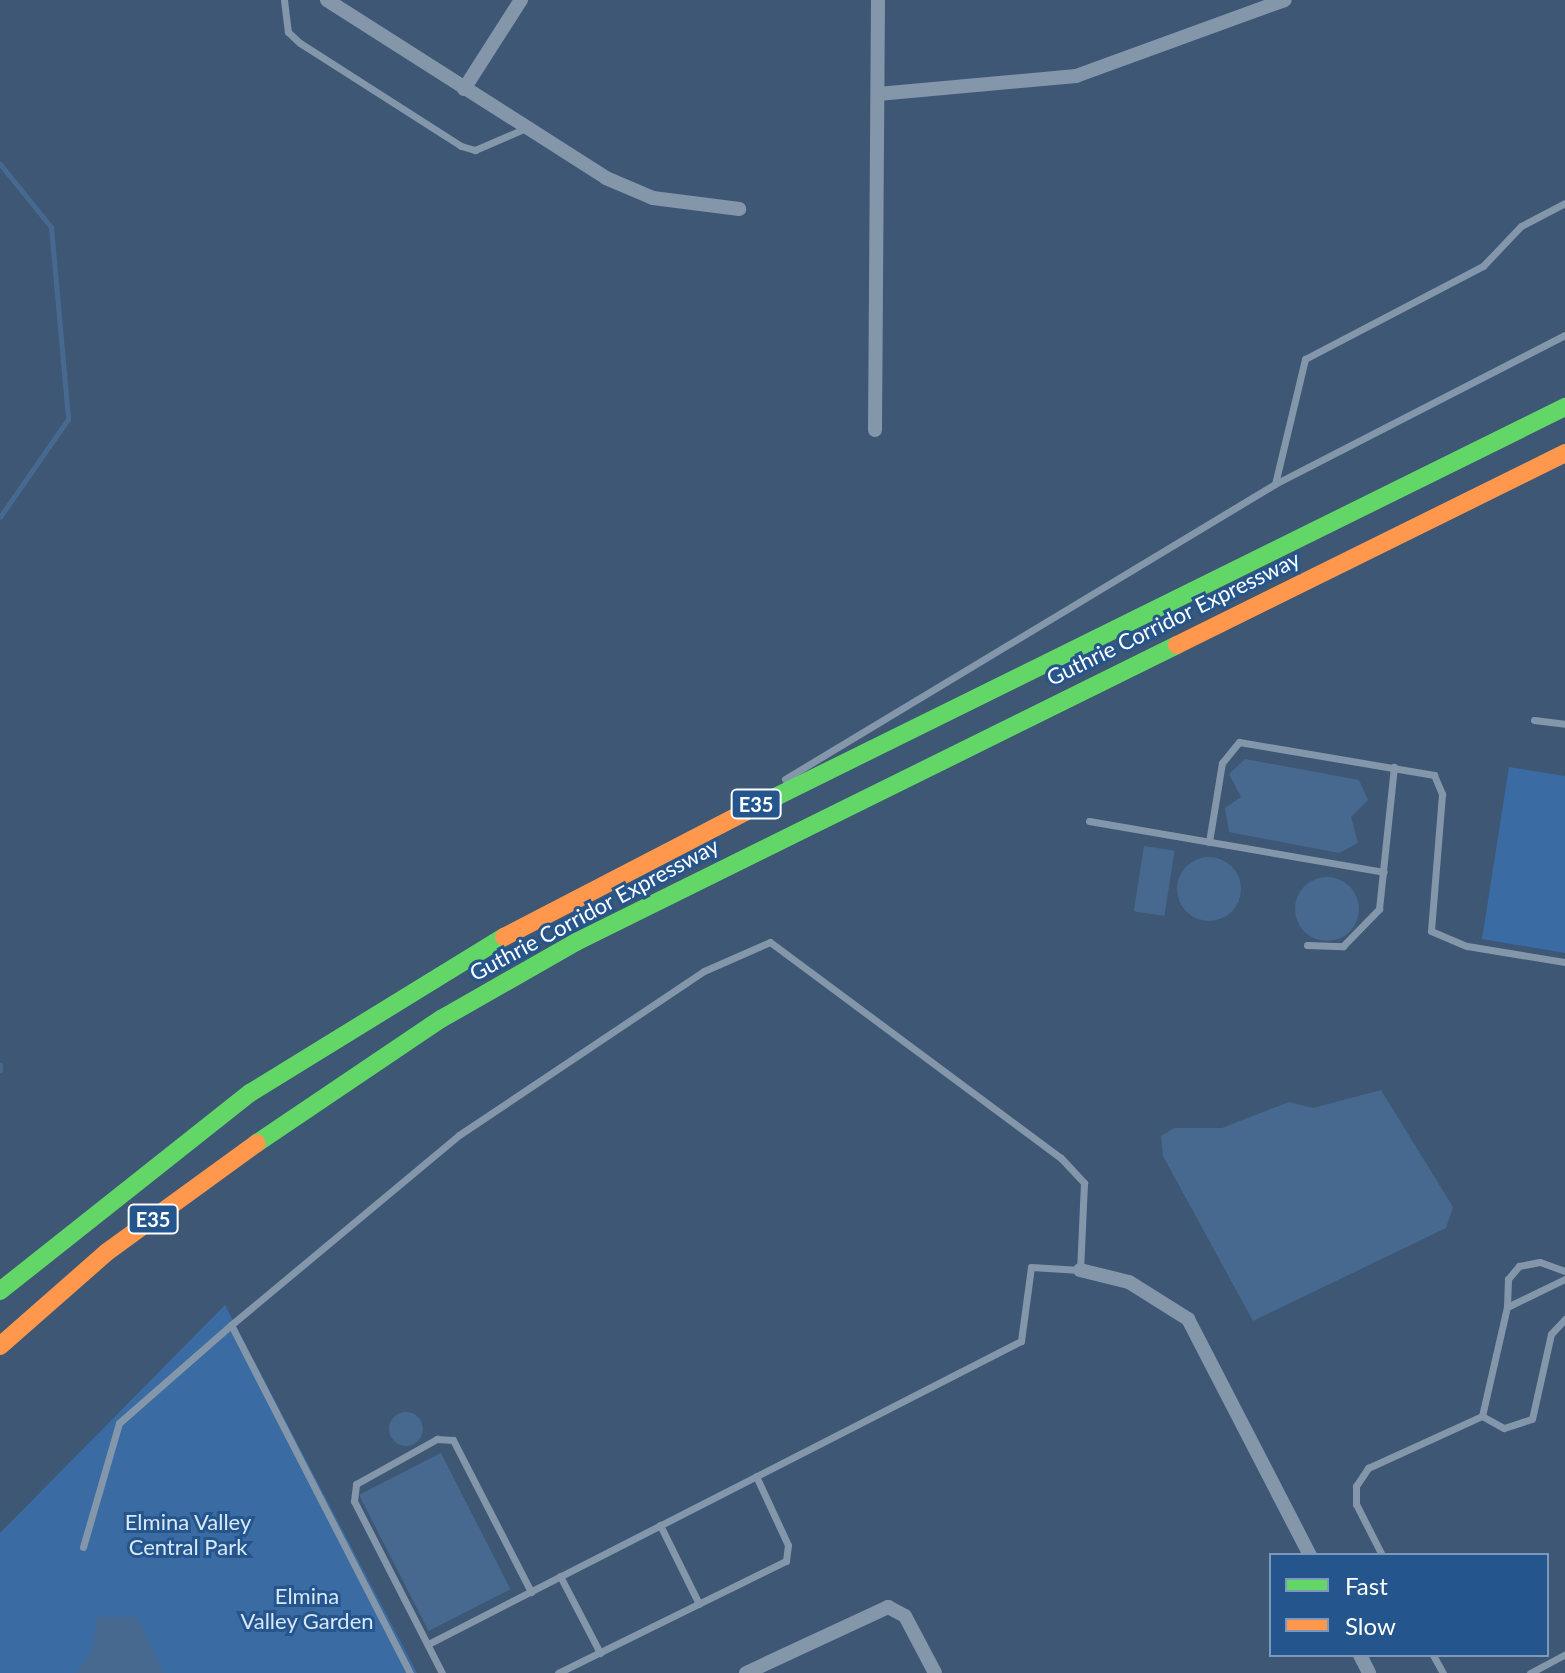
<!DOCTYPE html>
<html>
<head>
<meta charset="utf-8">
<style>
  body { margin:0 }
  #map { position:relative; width:1565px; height:1673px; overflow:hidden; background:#3d5775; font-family:Lato,sans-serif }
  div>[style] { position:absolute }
  .green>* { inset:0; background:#3a6ca3 }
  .water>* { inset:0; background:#47698f; transform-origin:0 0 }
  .round { border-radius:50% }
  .stream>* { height:5px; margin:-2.5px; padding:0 2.5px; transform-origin:2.5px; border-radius:2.5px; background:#47698f }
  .lane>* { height:7px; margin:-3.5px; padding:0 3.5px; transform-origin:3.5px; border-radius:3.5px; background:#8496a9 }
  .street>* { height:14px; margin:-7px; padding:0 7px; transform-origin:7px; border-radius:7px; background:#8496a9 }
  .fast>* { height:18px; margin:-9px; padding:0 9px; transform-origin:9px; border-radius:9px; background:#63d668 }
  .slow>* { height:18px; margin:-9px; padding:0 9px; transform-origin:9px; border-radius:9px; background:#ff974d }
  span { translate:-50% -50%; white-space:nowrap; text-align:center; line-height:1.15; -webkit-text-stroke:6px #25558d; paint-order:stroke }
  .shield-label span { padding:2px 6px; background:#25558d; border:2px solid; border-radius:6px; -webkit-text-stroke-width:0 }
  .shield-label { font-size:20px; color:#fff; font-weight:700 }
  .street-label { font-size:22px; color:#fff }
  .park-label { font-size:22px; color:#d8e8f8 }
  .legend { position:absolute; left:1269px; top:1553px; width:280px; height:104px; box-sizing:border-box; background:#25558d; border:2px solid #7c99bb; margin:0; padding:10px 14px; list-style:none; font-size:24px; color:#fff }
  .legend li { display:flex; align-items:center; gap:16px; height:40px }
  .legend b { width:40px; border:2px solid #7c99bb }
</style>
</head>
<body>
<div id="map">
  <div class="green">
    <i style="clip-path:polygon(1509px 767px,1565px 776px,1565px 953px,1482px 939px)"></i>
    <i style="clip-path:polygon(225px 1305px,417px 1673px,0 1673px,0 1533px)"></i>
  </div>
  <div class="water">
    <i style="clip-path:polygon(1245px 759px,1359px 780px,1368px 800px,1351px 817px,1358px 843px,1339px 853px,1229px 832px,1225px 808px,1241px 797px,1229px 774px)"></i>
    <i style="left:1144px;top:846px;width:31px;height:66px;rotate:9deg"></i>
    <i class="round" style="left:1177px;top:857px;width:64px;height:64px"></i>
    <i class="round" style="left:1295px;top:877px;width:64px;height:64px"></i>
    <i style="clip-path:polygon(1381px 1090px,1453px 1207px,1446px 1228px,1253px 1321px,1163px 1156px,1161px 1136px,1174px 1128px,1222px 1128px,1289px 1102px,1313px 1108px)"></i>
    <i class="round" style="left:389px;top:1412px;width:34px;height:34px"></i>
    <i style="left:441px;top:1453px;width:153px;height:92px;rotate:63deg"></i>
    <i style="clip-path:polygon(97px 1617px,137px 1617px,164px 1673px,76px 1673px,92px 1652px)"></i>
  </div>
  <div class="stream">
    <i style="left:0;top:164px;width:81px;rotate:51deg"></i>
    <i style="left:51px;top:227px;width:193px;rotate:84.9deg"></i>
    <i style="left:68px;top:419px;width:119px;rotate:124.8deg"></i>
    <i style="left:0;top:1065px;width:5px;rotate:90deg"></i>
  </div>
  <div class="lane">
    <i style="left:284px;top:0;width:32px;rotate:83deg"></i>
    <i style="left:288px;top:32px;width:16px;rotate:43deg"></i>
    <i style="left:300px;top:43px;width:191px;rotate:32.6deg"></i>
    <i style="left:461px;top:146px;width:15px;rotate:16deg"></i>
    <i style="left:475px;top:150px;width:56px;rotate:-23.3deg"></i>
    <i style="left:1275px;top:484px;width:129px;rotate:-76.5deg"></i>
    <i style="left:1305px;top:359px;width:201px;rotate:-27.6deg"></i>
    <i style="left:1483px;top:266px;width:55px;rotate:-46.5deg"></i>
    <i style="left:1521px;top:226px;width:50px;rotate:-27.6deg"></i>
    <i style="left:1534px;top:720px;width:31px;rotate:7deg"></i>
    <i style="left:785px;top:779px;width:572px;rotate:-31.05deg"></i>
    <i style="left:1275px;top:484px;width:326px;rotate:-27.2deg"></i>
    <i style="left:1089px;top:821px;width:299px;rotate:9.8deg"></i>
    <i style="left:1209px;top:842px;width:80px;rotate:-80.7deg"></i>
    <i style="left:1222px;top:763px;width:27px;rotate:-51deg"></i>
    <i style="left:1239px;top:742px;width:198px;rotate:9.6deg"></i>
    <i style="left:1434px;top:775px;width:21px;rotate:67deg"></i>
    <i style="left:1442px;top:794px;width:137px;rotate:94.6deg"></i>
    <i style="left:1431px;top:931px;width:39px;rotate:23deg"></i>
    <i style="left:1467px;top:946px;width:99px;rotate:9.3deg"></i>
    <i style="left:1307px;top:945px;width:36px;rotate:2deg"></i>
    <i style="left:1343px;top:946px;width:52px;rotate:-45.8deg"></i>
    <i style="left:1379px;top:909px;width:143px;rotate:-84deg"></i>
    <i style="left:1507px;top:1307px;width:28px;rotate:-88deg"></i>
    <i style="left:1508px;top:1279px;width:17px;rotate:-50deg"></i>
    <i style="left:1519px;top:1266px;width:21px;rotate:-11deg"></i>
    <i style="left:1540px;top:1262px;width:27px;rotate:20deg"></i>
    <i style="left:1482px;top:1416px;width:25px;rotate:29deg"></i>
    <i style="left:1504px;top:1428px;width:29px;rotate:-18deg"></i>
    <i style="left:1532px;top:1419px;width:87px;rotate:-77.4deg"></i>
    <i style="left:1551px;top:1334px;width:21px;rotate:-47deg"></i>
    <i style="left:660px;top:1525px;width:88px;rotate:63.7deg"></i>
    <i style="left:83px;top:1547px;width:129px;rotate:-73.8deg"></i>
    <i style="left:119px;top:1423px;width:149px;rotate:-41.2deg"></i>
    <i style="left:1382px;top:1555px;width:57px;rotate:-117deg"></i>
    <i style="left:1356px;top:1504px;width:18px;rotate:-90deg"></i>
    <i style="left:1356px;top:1486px;width:22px;rotate:-56deg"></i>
    <i style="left:1368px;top:1468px;width:125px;rotate:-24.5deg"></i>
    <i style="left:1482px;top:1416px;width:112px;rotate:-77.1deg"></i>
    <i style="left:1507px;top:1307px;width:64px;rotate:-25.8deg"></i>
    <i style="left:560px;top:1576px;width:87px;rotate:62.5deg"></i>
    <i style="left:1433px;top:1655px;width:21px;rotate:61deg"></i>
    <i style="left:410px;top:1673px;width:391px;rotate:-117.2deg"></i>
    <i style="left:231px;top:1325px;width:297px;rotate:-39.8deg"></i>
    <i style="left:459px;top:1135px;width:295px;rotate:-33.8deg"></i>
    <i style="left:704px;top:971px;width:72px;rotate:-23.7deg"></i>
    <i style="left:770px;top:942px;width:362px;rotate:36.6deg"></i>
    <i style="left:1061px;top:1158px;width:34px;rotate:47deg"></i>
    <i style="left:1084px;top:1183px;width:87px;rotate:92.6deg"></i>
    <i style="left:1080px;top:1270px;width:49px;rotate:-176.5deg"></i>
    <i style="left:1031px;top:1267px;width:75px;rotate:97.7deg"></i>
    <i style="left:1021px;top:1341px;width:666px;rotate:152.93deg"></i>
    <i style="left:442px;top:1673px;width:193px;rotate:-117.1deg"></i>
    <i style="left:354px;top:1501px;width:17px;rotate:-83deg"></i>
    <i style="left:356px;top:1484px;width:93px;rotate:-29.1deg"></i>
    <i style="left:437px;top:1439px;width:16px;rotate:4deg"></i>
    <i style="left:453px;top:1440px;width:171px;rotate:62.8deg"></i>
    <i style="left:558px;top:1673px;width:254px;rotate:-26.2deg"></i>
    <i style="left:786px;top:1561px;width:16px;rotate:-83deg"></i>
    <i style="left:788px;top:1545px;width:76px;rotate:-114.9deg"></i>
    <i style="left:1530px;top:1673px;width:40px;rotate:-28deg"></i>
  </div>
  <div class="street">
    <i style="left:327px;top:0;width:331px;rotate:32.5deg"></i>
    <i style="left:606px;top:178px;width:51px;rotate:23.1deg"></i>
    <i style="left:653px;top:198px;width:87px;rotate:7.3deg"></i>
    <i style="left:464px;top:89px;width:106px;rotate:-57.4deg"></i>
    <i style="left:878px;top:94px;width:199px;rotate:-5.2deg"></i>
    <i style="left:1076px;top:76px;width:222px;rotate:-20deg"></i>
    <i style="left:875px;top:430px;width:430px;rotate:-89.6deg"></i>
    <i style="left:1080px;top:1270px;width:50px;rotate:13.8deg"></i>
    <i style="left:1129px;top:1282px;width:70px;rotate:32.1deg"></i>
    <i style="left:1188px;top:1319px;width:266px;rotate:62.7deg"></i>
    <i style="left:1360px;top:1655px;width:20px;rotate:63deg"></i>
    <i style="left:746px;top:1673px;width:157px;rotate:-24.9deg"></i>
    <i style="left:888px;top:1607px;width:19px;rotate:28deg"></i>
    <i style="left:905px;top:1616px;width:64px;rotate:62.2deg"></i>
  </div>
  <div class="fast">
    <i style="left:745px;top:812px;width:915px;rotate:-26.28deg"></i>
    <i style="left:257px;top:1143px;width:222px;rotate:-34deg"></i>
    <i style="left:441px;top:1019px;width:155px;rotate:-29.7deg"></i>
    <i style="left:576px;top:942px;width:670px;rotate:-26.3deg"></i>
    <i style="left:0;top:1291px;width:319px;rotate:-38.4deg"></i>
    <i style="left:250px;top:1093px;width:298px;rotate:-31.6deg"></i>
  </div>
  <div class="slow">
    <i style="left:1177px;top:645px;width:433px;rotate:-26.3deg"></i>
    <i style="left:504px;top:937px;width:271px;rotate:-27.4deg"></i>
    <i style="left:0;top:1346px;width:142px;rotate:-41.3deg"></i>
    <i style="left:107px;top:1252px;width:185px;rotate:-36deg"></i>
  </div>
  <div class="shield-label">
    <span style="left:756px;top:804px">E35</span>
    <span style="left:153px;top:1219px">E35</span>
  </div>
  <div class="street-label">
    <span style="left:1173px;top:618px;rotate:-26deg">Guthrie Corridor Expressway</span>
    <span style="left:594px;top:909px;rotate:-28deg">Guthrie Corridor Expressway</span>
  </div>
  <div class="park-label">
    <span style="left:188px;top:1534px">Elmina Valley<br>Central Park</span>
    <span style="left:307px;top:1608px">Elmina<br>Valley Garden</span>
  </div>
  <ul class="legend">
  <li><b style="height:10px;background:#63d668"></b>Fast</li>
  <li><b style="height:10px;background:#ff974d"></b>Slow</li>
  </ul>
</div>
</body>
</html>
